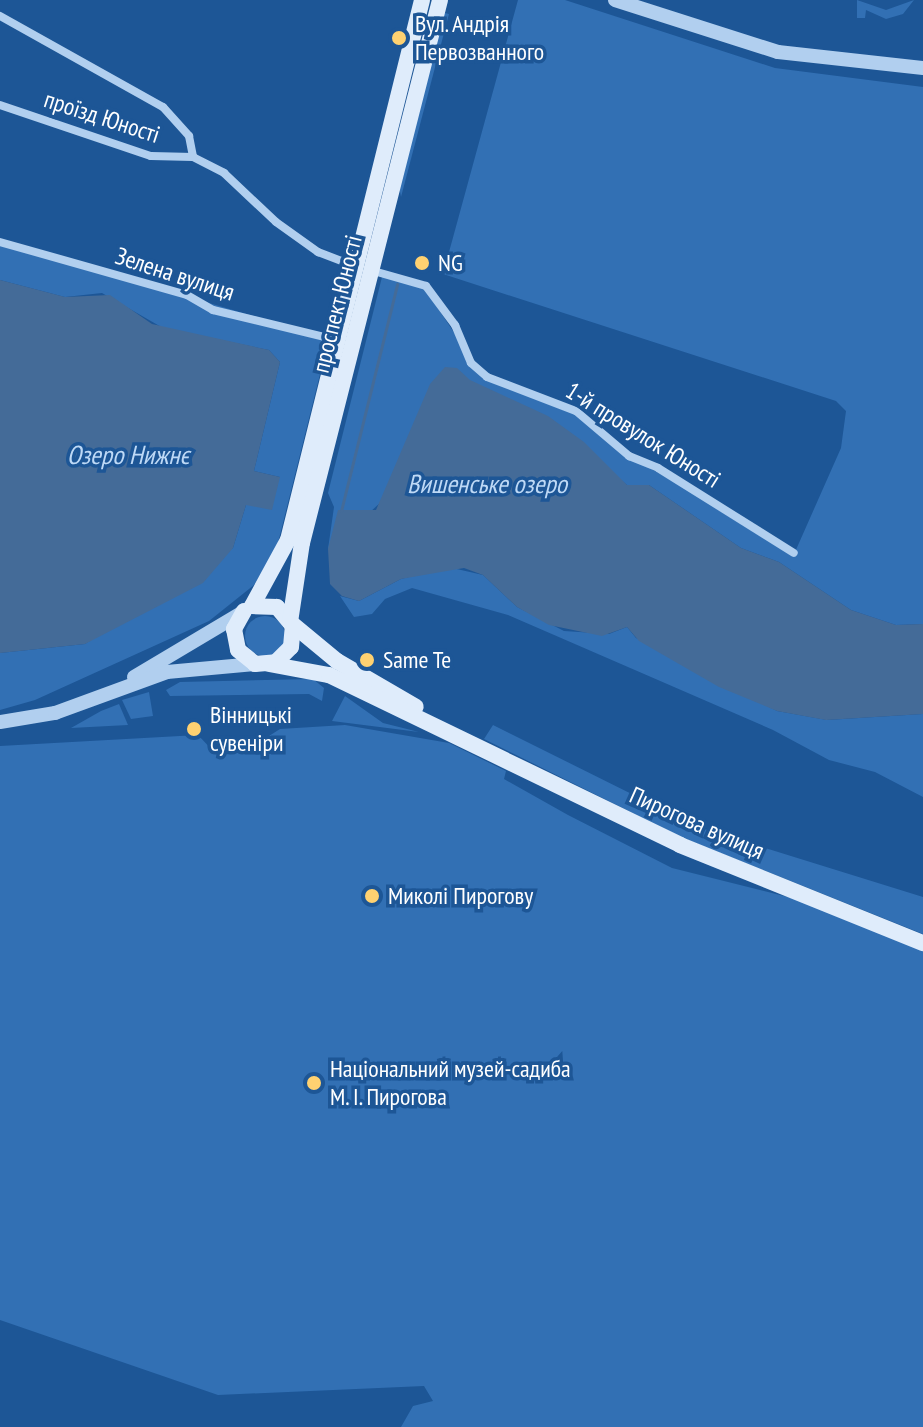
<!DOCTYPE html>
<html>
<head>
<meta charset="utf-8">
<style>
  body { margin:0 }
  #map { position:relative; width:923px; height:1427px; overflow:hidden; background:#1d5696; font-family:"PT Sans Narrow",sans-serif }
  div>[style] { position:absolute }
  .green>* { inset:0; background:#3270b4 }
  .round { border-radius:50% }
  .water>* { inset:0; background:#446b98 }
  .stream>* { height:3px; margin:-1.5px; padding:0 1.5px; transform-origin:1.5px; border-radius:1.5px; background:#446b98 }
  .minor>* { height:8px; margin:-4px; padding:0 4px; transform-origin:4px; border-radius:4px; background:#b1cfef }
  .tertiary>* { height:14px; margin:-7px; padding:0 7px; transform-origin:7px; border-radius:7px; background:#b1cfef }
  .secondary>* { height:16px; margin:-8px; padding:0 8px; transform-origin:8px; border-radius:8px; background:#dfecfb }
  .dots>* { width:22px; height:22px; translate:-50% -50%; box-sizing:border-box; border:4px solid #1d5696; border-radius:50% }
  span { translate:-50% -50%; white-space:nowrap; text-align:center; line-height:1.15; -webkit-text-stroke:7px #1d5696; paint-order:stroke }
  .poi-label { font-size:24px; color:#fff }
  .left { translate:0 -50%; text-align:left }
  .street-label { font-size:24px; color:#fff }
  .water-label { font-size:26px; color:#bed9f6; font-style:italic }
</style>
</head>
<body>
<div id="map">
  <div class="green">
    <i style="clip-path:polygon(518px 0,565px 0,775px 68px,923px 87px,923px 624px,896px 625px,851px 610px,779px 562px,741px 548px,649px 485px,627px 485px,620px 479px,381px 502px,369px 513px,361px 535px,328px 549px,334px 507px,328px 493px,383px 273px,421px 283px,481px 373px,565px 406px,629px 456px,795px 552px,841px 448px,846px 411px,836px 401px,443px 274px)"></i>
    <i style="clip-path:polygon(857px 0,886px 10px,914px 0,903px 14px,886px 19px,866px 10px,865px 18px,857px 18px)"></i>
    <i style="clip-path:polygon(437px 11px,449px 14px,401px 197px,396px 169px)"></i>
    <i style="clip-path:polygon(0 242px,329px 338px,277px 547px,254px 585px,209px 621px,35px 700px,0 710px,0 653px,85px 644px,233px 548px,246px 505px,280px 477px,254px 471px,280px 362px,269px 350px,163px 328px,102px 293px,65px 297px,0 280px)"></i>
    <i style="clip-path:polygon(448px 567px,483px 575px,517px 607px,564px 631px,609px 634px,627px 627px,636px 638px,777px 711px,827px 720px,923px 714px,923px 797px,875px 772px,829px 760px,773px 730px,508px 615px,412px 588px,385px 599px,372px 614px,354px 617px,340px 596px,359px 601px,401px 579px)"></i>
    <i class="round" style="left:245px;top:616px;width:40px;height:40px"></i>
    <i style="clip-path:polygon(313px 679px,324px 688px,322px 701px,309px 694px,170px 696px,166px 690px,180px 682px)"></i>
    <i style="clip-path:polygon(149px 692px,153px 716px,131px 719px,122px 700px)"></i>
    <i style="clip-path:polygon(345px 696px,383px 723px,419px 732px,332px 721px)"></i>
    <i style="clip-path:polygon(119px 704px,128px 725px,71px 728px,101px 711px)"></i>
    <i style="clip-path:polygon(345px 725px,449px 743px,506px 771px,504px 779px,568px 815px,672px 868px,844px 911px,923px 943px,923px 1427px,401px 1427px,413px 1406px,433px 1401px,424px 1386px,218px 1395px,0 1320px,0 746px,198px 735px,215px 753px,263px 752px,269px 736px,280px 729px)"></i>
    <i style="clip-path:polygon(493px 725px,698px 827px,923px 897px,923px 934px,683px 838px,484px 739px)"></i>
  </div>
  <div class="water">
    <i style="clip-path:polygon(0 280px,65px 297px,110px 295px,152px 324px,269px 350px,280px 362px,254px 471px,280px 477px,272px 510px,246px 505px,233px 548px,203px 583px,85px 644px,0 653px)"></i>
    <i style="clip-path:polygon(445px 367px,457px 368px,470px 380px,548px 416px,584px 442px,627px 485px,649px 485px,741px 548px,779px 562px,851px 610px,896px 625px,923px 624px,923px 714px,826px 720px,777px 711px,719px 687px,639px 641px,627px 627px,602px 636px,549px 625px,517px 607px,483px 575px,464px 568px,401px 579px,359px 601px,342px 596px,330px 584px,328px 549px,338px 510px,376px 510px,430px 384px)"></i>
  </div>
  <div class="stream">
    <i style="left:341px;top:511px;width:234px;rotate:-76.1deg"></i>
  </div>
  <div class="minor">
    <i style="left:0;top:16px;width:187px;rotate:29.2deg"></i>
    <i style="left:163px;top:107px;width:39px;rotate:48deg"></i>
    <i style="left:189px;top:136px;width:21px;rotate:79deg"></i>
    <i style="left:193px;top:157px;width:35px;rotate:27deg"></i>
    <i style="left:224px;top:173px;width:71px;rotate:43.3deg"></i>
    <i style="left:276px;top:222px;width:52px;rotate:35.5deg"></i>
    <i style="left:318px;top:252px;width:42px;rotate:21deg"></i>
    <i style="left:0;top:105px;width:159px;rotate:18.7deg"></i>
    <i style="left:151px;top:156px;width:42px;rotate:1.4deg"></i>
    <i style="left:0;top:242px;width:194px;rotate:15.8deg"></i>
    <i style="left:187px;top:295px;width:30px;rotate:30deg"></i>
    <i style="left:213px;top:310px;width:128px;rotate:13.6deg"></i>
    <i style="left:370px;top:270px;width:58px;rotate:15.9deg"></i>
    <i style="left:426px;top:286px;width:49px;rotate:53.4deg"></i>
    <i style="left:455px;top:325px;width:41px;rotate:67.2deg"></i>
    <i style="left:471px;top:363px;width:21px;rotate:41deg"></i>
    <i style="left:487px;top:377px;width:95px;rotate:20.9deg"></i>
    <i style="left:576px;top:411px;width:70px;rotate:40.3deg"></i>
    <i style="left:629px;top:456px;width:31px;rotate:22deg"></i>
    <i style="left:658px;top:468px;width:160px;rotate:32deg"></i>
  </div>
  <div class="tertiary">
    <i style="left:615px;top:0;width:171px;rotate:17.7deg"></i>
    <i style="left:778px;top:52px;width:146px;rotate:6.3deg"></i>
    <i style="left:134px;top:677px;width:127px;rotate:-30.8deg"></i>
    <i style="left:0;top:722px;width:56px;rotate:-9.3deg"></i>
    <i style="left:55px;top:713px;width:119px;rotate:-20.1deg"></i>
    <i style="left:167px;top:672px;width:88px;rotate:-5.2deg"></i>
  </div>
  <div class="secondary">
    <i style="left:252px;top:606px;width:75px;rotate:-61.4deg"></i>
    <i style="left:288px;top:540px;width:556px;rotate:-76.06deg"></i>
    <i style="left:244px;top:611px;width:21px;rotate:119deg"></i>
    <i style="left:234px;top:629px;width:21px;rotate:79deg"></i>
    <i style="left:238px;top:650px;width:22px;rotate:39deg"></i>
    <i style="left:255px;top:664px;width:21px;rotate:-5deg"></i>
    <i style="left:276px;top:662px;width:21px;rotate:-45deg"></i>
    <i style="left:291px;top:647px;width:21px;rotate:-85deg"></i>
    <i style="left:293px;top:626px;width:25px;rotate:-130deg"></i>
    <i style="left:277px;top:607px;width:25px;rotate:-178deg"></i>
    <i style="left:290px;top:622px;width:80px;rotate:-81.4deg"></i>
    <i style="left:302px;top:543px;width:560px;rotate:-75.74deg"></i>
    <i style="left:291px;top:623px;width:60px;rotate:39.6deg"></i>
    <i style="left:337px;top:661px;width:91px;rotate:30.2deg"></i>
    <i style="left:269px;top:664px;width:61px;rotate:10.4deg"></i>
    <i style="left:329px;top:675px;width:390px;rotate:25.8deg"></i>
    <i style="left:680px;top:845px;width:262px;rotate:22deg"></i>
  </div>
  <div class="dots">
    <i style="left:399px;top:38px;background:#fed171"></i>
    <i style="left:422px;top:263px;background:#fed171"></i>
    <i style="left:367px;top:660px;background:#fed171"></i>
    <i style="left:194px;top:729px;background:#fed171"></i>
    <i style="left:372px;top:896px;background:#fed171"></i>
    <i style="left:314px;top:1083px;background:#fed171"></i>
  </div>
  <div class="poi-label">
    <span class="left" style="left:415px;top:38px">Вул. Андрія<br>Первозванного</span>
    <span class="left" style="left:438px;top:263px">NG</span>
    <span class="left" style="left:383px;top:660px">Same Te</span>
    <span class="left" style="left:210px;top:729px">Вінницькі<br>сувеніри</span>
    <span class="left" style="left:388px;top:896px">Миколі Пирогову</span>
    <span class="left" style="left:330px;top:1083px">Національний музей-садиба<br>М. І. Пирогова</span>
  </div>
  <div class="street-label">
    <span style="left:102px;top:117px;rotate:18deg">проїзд Юності</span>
    <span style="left:175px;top:274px;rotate:18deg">Зелена вулиця</span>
    <span style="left:337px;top:304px;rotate:-76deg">проспект Юності</span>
    <span style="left:643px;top:435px;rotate:32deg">1-й провулок Юності</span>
    <span style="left:697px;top:823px;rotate:24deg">Пирогова вулиця</span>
  </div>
  <div class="water-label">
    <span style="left:128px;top:455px">Озеро Нижнє</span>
    <span style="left:487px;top:484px">Вишенське озеро</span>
  </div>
</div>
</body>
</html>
